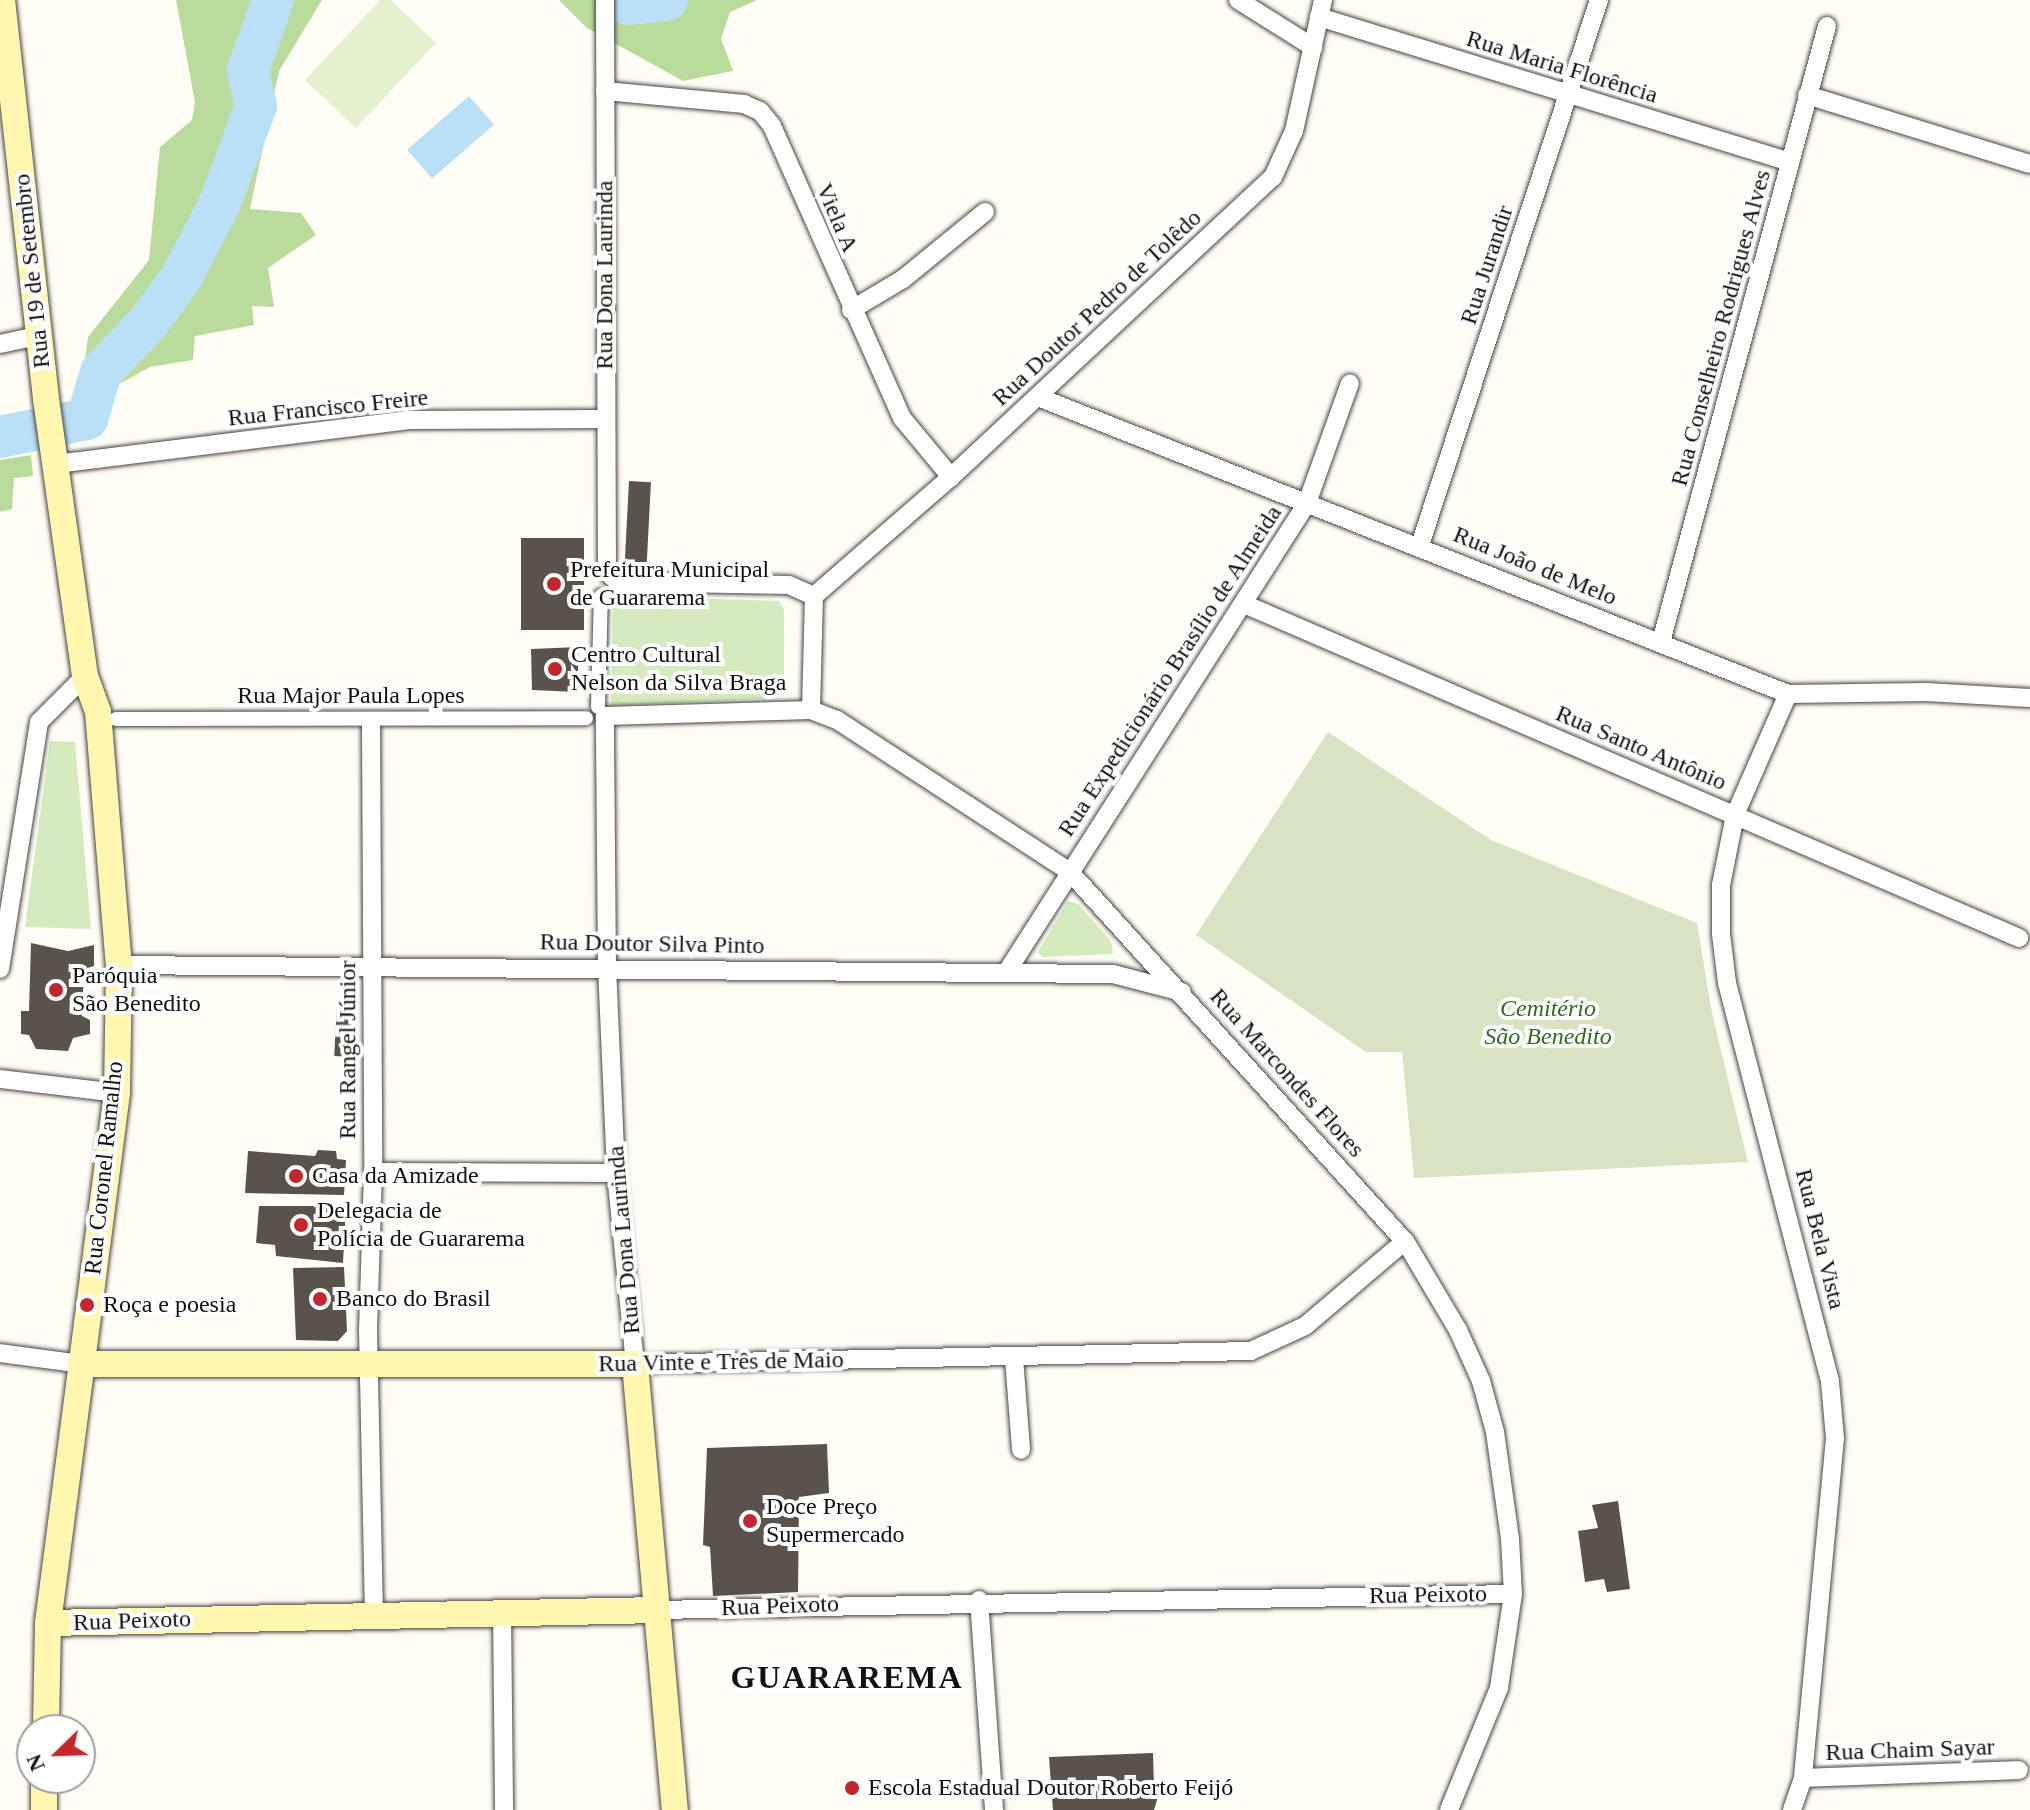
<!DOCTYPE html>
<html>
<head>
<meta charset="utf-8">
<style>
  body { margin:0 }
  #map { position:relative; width:2030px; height:1810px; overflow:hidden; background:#fffdf5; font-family:"Times New Roman",serif }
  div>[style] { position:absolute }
  .green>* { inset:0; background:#d5ebbd }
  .forest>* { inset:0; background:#b9dc9c }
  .cemetery>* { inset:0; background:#d9e3c4 }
  .pitch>* { inset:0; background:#e6f2cf }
  .water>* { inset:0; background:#b9e0f7; transform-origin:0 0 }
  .river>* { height:42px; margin:-21px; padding:0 21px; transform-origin:21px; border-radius:21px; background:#b9e0f7 }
  .building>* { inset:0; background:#5a524d; transform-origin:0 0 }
  .roads { filter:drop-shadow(0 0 2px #444) drop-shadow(0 0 2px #444) }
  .pedestrian>* { height:14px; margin:-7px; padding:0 7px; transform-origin:7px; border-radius:7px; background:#fff }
  .minor>* { height:18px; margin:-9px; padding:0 9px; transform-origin:9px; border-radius:9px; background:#fff }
  .secondary>* { height:26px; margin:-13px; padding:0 13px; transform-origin:13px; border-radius:13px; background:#fff6b0 }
  .dots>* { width:22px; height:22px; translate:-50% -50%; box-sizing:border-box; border:4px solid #fff; border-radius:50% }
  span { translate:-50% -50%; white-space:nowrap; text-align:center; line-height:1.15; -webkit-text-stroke:8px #fff; paint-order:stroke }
  .street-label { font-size:24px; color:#111 }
  .poi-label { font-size:24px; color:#111 }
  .left { translate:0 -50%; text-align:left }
  .park-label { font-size:24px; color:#2f6b1f; font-style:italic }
  .district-label { font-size:32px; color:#111; font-weight:700; letter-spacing:2px }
  .north { position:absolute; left:16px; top:1714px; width:80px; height:80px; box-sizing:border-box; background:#fff; border:2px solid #a0a0a0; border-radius:50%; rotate:247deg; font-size:22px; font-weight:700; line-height:32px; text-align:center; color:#111 }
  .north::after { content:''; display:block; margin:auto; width:28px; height:36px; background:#c4262e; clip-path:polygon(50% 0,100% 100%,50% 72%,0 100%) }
</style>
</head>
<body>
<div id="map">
  <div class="green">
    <i style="clip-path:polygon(613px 596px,779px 601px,784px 610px,784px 691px,775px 698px,611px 706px)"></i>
    <i style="clip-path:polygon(50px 741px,75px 742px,91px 929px,25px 927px)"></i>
    <i style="clip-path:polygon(1068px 901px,1078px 904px,1111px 941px,1113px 954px,1043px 957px,1038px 952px)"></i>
  </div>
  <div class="forest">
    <i style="clip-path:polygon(176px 0,322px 0,279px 71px,250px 209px,301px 213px,316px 235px,268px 268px,274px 307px,252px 306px,254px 325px,195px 336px,193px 360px,150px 367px,110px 389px,97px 363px,85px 360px,88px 337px,149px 260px,160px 147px,192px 120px,195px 102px)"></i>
    <i style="clip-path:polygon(559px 0,757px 0,730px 12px,721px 39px,733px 71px,683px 81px,587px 28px)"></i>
    <i style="clip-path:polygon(31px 455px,33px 476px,14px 478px,12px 509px,0 512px,0 460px)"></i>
  </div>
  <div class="cemetery">
    <i style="clip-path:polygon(1328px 732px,1491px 840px,1697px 923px,1712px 1013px,1748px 1162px,1414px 1178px,1402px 1052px,1366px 1052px,1196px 935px)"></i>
  </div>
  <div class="pitch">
    <i style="clip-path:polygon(380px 0,391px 0,436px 43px,356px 128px,305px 80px)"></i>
  </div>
  <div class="water">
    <i style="left:469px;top:96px;width:38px;height:82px;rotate:49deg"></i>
  </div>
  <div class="river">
    <i style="left:629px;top:4px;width:38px;rotate:-6deg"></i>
    <i style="left:0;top:437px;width:89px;rotate:-11.7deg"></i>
    <i style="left:87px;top:419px;width:49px;rotate:-73.4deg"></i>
    <i style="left:101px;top:372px;width:68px;rotate:-46.2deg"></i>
    <i style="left:148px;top:323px;width:56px;rotate:-53.7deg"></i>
    <i style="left:181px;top:278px;width:82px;rotate:-62.5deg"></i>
    <i style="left:219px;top:205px;width:106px;rotate:-69.5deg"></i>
    <i style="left:256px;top:106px;width:37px;rotate:-103deg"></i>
    <i style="left:248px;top:70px;width:74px;rotate:-70.3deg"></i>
  </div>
  <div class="building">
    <i style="left:629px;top:481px;width:22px;height:84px;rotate:3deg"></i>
    <i style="left:584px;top:538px;width:92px;height:63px;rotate:90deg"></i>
    <i style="clip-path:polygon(579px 647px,577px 692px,532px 690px,531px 649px)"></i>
    <i style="clip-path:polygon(31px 943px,68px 951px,94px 945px,94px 966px,84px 969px,82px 1016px,90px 1020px,90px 1034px,73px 1038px,68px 1051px,36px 1049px,29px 1035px,21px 1034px,21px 1011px,29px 1011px)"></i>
    <i style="left:337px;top:1003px;width:19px;height:53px;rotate:3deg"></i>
    <i style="clip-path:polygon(318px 1150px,336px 1151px,337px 1159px,346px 1160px,344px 1195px,245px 1193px,248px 1151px,315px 1156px)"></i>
    <i style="clip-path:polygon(259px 1206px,346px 1206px,343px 1263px,276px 1256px,275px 1245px,256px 1243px)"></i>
    <i style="clip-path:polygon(344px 1267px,347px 1331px,338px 1341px,296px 1340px,293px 1268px)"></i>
    <i style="clip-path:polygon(827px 1444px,829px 1493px,799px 1497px,798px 1592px,713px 1596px,710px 1547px,703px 1545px,707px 1448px)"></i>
    <i style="clip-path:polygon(1618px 1501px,1630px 1589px,1607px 1592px,1604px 1579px,1585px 1582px,1578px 1531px,1598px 1528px,1592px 1505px)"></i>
    <i style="clip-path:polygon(1153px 1753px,1154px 1787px,1161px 1786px,1154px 1810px,1053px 1810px,1049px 1757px)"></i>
  </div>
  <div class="roads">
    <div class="pedestrian">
      <i style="left:598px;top:707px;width:111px;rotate:-88.5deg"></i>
      <i style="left:116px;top:719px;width:470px;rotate:-0.1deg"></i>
    </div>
    <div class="minor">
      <i style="left:605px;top:0;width:572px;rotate:89.8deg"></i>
      <i style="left:607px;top:572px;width:15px;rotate:42deg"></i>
      <i style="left:618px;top:582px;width:171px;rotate:1deg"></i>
      <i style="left:789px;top:585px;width:27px;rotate:24deg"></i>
      <i style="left:1238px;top:0;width:89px;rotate:32.1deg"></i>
      <i style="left:1319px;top:17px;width:493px;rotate:17.1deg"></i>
      <i style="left:605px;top:91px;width:140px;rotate:5.3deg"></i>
      <i style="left:744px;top:104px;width:17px;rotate:24deg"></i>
      <i style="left:760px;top:111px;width:19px;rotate:51deg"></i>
      <i style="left:772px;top:126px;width:320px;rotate:66deg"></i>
      <i style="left:902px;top:418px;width:77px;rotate:50.3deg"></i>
      <i style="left:1807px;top:95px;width:233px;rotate:17.2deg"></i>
      <i style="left:851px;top:310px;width:61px;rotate:-30.8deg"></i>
      <i style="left:903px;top:279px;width:106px;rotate:-39.3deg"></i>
      <i style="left:0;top:344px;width:40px;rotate:-12deg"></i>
      <i style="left:1038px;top:397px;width:807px;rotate:21.6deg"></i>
      <i style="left:1788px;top:694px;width:138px;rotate:-0.8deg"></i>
      <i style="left:1926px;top:692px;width:104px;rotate:3.3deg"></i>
      <i style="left:56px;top:464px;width:354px;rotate:-7.1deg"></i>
      <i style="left:407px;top:420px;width:199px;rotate:-0.3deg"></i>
      <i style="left:1420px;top:545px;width:574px;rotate:-71.82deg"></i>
      <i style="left:814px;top:596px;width:181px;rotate:-41deg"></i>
      <i style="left:951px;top:477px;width:440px;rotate:-43deg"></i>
      <i style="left:1273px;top:177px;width:51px;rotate:-65.5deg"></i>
      <i style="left:1294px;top:131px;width:134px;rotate:-77.5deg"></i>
      <i style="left:1244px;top:604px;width:844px;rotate:23.31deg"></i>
      <i style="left:1661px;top:642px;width:638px;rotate:-74.92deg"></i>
      <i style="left:1788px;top:694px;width:132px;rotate:113.7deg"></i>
      <i style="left:1735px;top:815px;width:71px;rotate:101.3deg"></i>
      <i style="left:1721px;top:885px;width:49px;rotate:90deg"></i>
      <i style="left:1721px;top:934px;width:49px;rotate:83deg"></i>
      <i style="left:1727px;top:983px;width:412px;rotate:75.5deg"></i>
      <i style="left:1830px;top:1382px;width:56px;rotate:84.9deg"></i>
      <i style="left:1835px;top:1438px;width:342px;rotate:95.4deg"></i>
      <i style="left:1803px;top:1778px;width:34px;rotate:109deg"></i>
      <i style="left:811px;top:710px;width:114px;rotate:-88.5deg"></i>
      <i style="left:371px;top:726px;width:446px;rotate:89.7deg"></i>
      <i style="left:373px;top:1172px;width:157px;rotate:91.8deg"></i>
      <i style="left:368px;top:1329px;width:285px;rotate:88.8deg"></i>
      <i style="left:119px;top:965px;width:994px;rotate:0.52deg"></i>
      <i style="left:1113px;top:974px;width:71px;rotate:14.6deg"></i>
      <i style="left:0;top:969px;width:250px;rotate:-81deg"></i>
      <i style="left:39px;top:722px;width:65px;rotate:-45deg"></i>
      <i style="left:1006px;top:973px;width:558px;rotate:-57.36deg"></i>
      <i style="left:1307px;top:503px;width:127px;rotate:-70.3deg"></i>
      <i style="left:0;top:1079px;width:118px;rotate:6.8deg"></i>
      <i style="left:373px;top:1172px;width:243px;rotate:0.2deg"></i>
      <i style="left:1405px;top:1241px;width:131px;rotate:139.6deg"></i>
      <i style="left:1305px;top:1326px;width:60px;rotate:155.2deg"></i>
      <i style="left:1251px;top:1351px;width:616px;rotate:178.79deg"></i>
      <i style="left:635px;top:1364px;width:192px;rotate:-95.7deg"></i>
      <i style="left:616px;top:1173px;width:206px;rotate:-92.5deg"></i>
      <i style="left:607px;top:967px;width:251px;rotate:-90.5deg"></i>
      <i style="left:605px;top:716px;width:206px;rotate:-1.7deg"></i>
      <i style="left:811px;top:710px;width:28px;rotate:21deg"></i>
      <i style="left:837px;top:720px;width:277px;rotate:33.1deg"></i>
      <i style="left:1069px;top:871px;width:500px;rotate:47.8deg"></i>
      <i style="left:1405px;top:1241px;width:104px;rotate:59.2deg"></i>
      <i style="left:1458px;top:1330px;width:56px;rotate:65.7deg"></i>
      <i style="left:1481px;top:1381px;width:53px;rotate:74.6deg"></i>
      <i style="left:1495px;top:1432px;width:108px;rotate:82deg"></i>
      <i style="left:1510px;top:1539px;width:55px;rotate:86.9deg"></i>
      <i style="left:1513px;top:1594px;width:95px;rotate:98.5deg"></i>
      <i style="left:1499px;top:1688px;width:132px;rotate:112.3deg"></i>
      <i style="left:0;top:1353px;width:82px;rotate:7.7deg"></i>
      <i style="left:1014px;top:1358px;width:92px;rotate:85.6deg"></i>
      <i style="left:979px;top:1600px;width:211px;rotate:85.9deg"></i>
      <i style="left:656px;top:1610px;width:857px;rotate:-1.07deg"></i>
      <i style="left:502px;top:1611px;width:199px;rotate:89.4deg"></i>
      <i style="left:1803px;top:1778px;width:216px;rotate:-2.1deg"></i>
    </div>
    <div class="secondary">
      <i style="left:2px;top:0;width:401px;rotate:83.7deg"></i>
      <i style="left:46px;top:399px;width:280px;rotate:82deg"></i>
      <i style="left:85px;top:676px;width:38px;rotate:70deg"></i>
      <i style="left:98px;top:712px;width:254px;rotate:85.3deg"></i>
      <i style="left:119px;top:965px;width:128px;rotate:90.9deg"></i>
      <i style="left:117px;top:1093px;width:534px;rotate:97.42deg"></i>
      <i style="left:48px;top:1623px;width:107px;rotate:91.1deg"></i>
      <i style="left:81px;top:1364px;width:554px"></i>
      <i style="left:635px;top:1364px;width:448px;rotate:84.9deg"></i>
      <i style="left:48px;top:1623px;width:608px;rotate:-1.22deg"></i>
      <i style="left:44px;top:1810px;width:32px;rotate:-90deg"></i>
    </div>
  </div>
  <div class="dots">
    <i style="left:554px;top:584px;background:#c4262e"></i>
    <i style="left:555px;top:669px;background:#c4262e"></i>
    <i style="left:56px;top:990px;background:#c4262e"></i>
    <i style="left:296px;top:1176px;background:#c4262e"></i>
    <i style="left:301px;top:1225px;background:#c4262e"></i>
    <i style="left:320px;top:1299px;background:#c4262e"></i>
    <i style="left:87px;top:1305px;background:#c4262e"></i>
    <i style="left:750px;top:1521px;background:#c4262e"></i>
    <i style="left:852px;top:1788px;background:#c4262e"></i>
  </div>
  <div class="street-label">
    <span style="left:1562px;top:67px;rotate:17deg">Rua Maria Florência</span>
    <span style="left:837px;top:218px;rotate:67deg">Viela A</span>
    <span style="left:1487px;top:265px;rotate:-72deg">Rua Jurandir</span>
    <span style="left:32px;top:271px;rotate:-96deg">Rua 19 de Setembro</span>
    <span style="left:605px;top:275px;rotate:-90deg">Rua Dona Laurinda</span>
    <span style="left:1097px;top:308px;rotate:-43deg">Rua Doutor Pedro de Tolêdo</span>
    <span style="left:1721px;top:328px;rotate:-75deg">Rua Conselheiro Rodrigues Alves</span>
    <span style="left:328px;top:408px;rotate:-6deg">Rua Francisco Freire</span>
    <span style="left:1535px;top:566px;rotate:22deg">Rua João de Melo</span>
    <span style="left:1170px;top:671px;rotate:-57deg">Rua Expedicionário Brasílio de Almeida</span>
    <span style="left:351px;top:696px">Rua Major Paula Lopes</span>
    <span style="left:1641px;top:748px;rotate:23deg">Rua Santo Antônio</span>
    <span style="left:652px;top:944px;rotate:1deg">Rua Doutor Silva Pinto</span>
    <span style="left:348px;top:1050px;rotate:-90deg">Rua Rangel Júnior</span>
    <span style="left:1287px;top:1073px;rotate:48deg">Rua Marcondes Flores</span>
    <span style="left:104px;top:1168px;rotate:-84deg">Rua Coronel Ramalho</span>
    <span style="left:1820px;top:1239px;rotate:76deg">Rua Bela Vista</span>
    <span style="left:624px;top:1240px;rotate:-95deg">Rua Dona Laurinda</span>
    <span style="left:721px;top:1362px;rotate:-1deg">Rua Vinte e Três de Maio</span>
    <span style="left:1428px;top:1595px;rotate:-1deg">Rua Peixoto</span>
    <span style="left:780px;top:1606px;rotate:-2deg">Rua Peixoto</span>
    <span style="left:132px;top:1621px;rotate:-2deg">Rua Peixoto</span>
    <span style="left:1910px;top:1750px;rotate:-2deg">Rua Chaim Sayar</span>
  </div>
  <div class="poi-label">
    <span class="left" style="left:570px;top:584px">Prefeitura Municipal<br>de Guararema</span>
    <span class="left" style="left:571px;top:669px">Centro Cultural<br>Nelson da Silva Braga</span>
    <span class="left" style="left:72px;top:990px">Paróquia<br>São Benedito</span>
    <span class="left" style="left:312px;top:1176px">Casa da Amizade</span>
    <span class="left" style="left:317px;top:1225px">Delegacia de<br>Polícia de Guararema</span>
    <span class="left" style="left:336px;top:1299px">Banco do Brasil</span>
    <span class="left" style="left:103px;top:1305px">Roça e poesia</span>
    <span class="left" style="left:766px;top:1521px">Doce Preço<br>Supermercado</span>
    <span class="left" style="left:868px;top:1788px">Escola Estadual Doutor Roberto Feijó</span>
  </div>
  <div class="park-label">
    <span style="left:1548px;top:1023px">Cemitério<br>São Benedito</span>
  </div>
  <div class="district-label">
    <span style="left:847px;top:1677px">GUARAREMA</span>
  </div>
  <div class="north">N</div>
</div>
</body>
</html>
